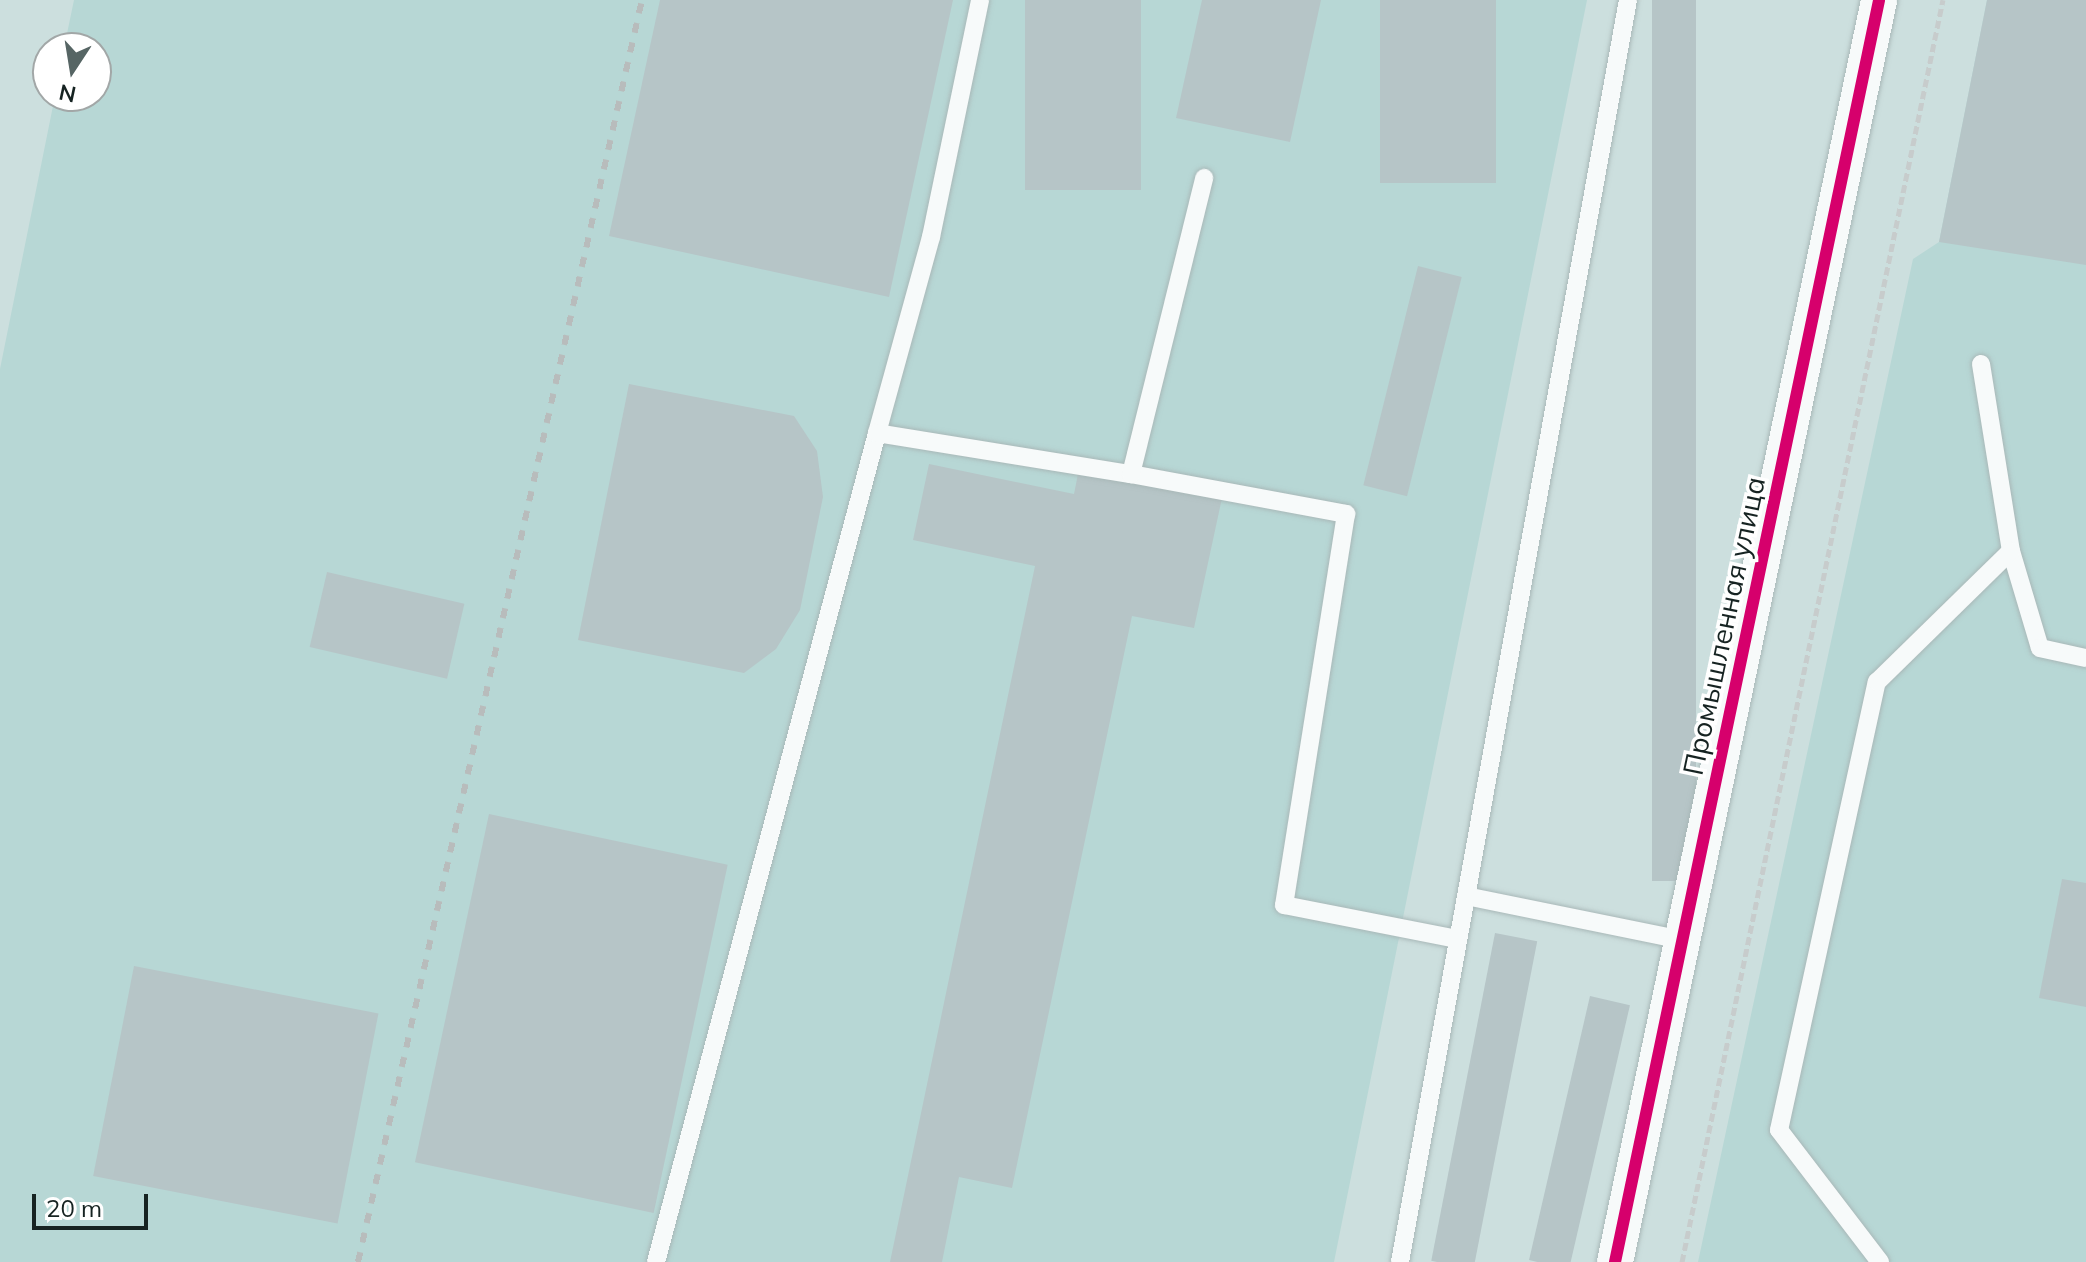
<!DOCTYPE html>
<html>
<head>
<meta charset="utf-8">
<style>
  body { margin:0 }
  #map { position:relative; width:2086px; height:1262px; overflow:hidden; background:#ccdfde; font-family:Mulish,sans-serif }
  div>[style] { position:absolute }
  .built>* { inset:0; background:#b7d7d5 }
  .building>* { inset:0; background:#b6c5c7; transform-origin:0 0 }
  .path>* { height:5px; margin-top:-2.5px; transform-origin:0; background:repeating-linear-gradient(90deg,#c7cccc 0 8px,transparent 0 12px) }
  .roads { filter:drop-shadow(0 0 2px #a9b8b8) drop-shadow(0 0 2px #a9b8b8) }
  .lane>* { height:18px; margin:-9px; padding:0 9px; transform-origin:9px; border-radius:9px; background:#f7fafa }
  .street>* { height:36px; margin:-18px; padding:0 18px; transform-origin:18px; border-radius:18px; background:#f7fafa }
  .rail>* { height:6px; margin-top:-3px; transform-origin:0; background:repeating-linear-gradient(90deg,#b8bcbc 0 10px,transparent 0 20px) }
  .cycleway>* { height:12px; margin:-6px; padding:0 6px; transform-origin:6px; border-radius:6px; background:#d6006c }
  span { translate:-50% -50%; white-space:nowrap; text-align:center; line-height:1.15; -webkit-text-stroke:7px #fff; paint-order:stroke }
  .street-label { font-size:28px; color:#162322 }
  .north { position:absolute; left:32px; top:32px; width:80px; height:80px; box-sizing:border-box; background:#fff; border:2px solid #a2a7a7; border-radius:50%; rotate:192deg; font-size:22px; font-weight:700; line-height:32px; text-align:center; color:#162322 }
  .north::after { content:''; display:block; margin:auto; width:28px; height:36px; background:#566564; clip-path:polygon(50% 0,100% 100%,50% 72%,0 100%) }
  .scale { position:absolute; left:32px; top:1194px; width:116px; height:36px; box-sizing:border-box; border:4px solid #162322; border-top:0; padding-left:10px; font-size:24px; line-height:28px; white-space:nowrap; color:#162322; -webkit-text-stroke:6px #fff; paint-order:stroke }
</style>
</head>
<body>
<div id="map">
  <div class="built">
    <i style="clip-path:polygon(74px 0,1587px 0,1334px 1262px,0 1262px,0 369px,55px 96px,96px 96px,96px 48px,64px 48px)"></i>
    <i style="clip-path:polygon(1987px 0,2086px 0,2086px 1262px,1698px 1262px,1913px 259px,1939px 242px)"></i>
  </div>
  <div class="building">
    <i style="clip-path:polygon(660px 0,953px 0,889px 297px,609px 236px)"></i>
    <i style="left:1025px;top:0;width:116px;height:190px"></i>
    <i style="clip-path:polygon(1202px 0,1321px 0,1290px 142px,1176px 118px)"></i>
    <i style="left:1380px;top:0;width:116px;height:183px"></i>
    <i style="left:1652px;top:0;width:44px;height:881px"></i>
    <i style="clip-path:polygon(1987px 0,2086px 0,2086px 265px,1939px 242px)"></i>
    <i style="left:1418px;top:266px;width:45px;height:226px;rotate:14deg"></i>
    <i style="clip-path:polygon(629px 384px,794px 416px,817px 451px,823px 497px,800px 610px,776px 649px,744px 673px,578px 640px)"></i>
    <i style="clip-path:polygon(929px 464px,1074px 494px,1079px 469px,1222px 498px,1194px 628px,1132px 616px,1012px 1188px,959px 1177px,942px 1262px,890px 1262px,1035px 566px,913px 540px)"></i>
    <i style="left:327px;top:572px;width:141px;height:77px;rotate:13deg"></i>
    <i style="left:489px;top:814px;width:244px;height:356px;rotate:12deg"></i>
    <i style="clip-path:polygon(2062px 879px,2086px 883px,2086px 1007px,2039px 998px)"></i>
    <i style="left:1495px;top:933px;width:43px;height:334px;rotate:11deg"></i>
    <i style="left:134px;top:966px;width:249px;height:214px;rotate:11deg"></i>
    <i style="left:1590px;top:996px;width:41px;height:271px;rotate:13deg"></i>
  </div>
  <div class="path">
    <i style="left:1682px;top:1262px;width:1289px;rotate:-78.32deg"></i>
  </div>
  <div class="roads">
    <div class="lane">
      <i style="left:1981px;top:364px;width:189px;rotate:80.9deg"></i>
      <i style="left:2011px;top:551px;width:101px;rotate:73.4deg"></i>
      <i style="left:2040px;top:648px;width:47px;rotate:12.3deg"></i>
      <i style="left:877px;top:433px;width:203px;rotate:-74.6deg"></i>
      <i style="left:931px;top:237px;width:242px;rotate:-78.3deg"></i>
      <i style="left:1131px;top:474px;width:219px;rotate:10.5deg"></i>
      <i style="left:1346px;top:514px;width:396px;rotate:99deg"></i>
      <i style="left:1284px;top:905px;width:177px;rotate:11.1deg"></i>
      <i style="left:1466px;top:896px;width:220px;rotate:11.5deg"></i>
      <i style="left:656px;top:1262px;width:858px;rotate:-75.07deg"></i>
      <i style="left:877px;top:433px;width:257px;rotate:9.2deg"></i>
      <i style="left:1131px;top:474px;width:305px;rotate:-76.1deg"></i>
      <i style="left:1400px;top:1262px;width:1282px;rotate:-79.76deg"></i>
      <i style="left:1880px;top:1262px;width:166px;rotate:-127.4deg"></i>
      <i style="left:1779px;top:1130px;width:459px;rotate:-77.7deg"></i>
      <i style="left:1877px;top:682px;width:187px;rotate:-44.4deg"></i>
    </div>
    <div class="street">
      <i style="left:1615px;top:1262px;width:1289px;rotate:-78.18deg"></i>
    </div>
  </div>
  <div class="rail">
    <i style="left:358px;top:1262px;width:1294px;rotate:-77.32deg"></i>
  </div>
  <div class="cycleway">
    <i style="left:1615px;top:1262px;width:1289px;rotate:-78.18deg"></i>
  </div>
  <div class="street-label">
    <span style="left:1724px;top:626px;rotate:-78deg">Промышленная улица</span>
  </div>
  <div class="north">N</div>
  <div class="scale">20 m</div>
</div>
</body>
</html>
